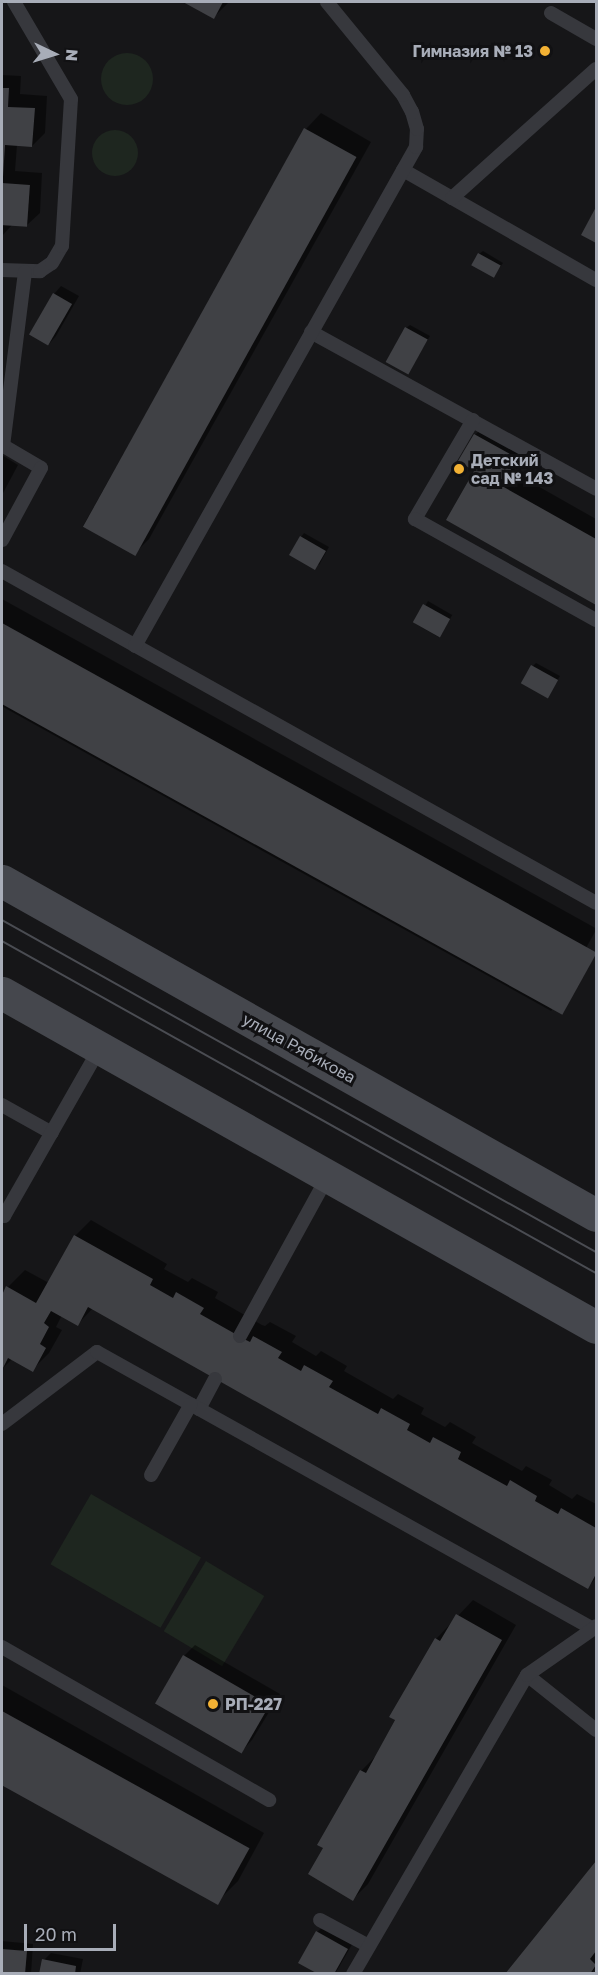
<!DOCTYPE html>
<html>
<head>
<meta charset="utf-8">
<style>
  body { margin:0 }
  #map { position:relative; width:598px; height:1975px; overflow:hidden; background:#161618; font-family:"Golos Text",sans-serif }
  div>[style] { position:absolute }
  .green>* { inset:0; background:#1e261f; transform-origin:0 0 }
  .round { border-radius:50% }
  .shadow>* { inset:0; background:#0007; transform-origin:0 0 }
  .building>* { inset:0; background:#404145; transform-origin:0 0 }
  .lane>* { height:14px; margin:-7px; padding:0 7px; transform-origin:7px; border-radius:7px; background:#37383d }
  .secondary>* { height:33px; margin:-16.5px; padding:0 16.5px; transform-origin:16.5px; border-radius:16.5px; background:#45474d }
  .tram>* { height:1.5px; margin:-0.75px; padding:0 0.75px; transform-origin:0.75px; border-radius:0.75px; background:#4a4c52 }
  .dots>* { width:16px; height:16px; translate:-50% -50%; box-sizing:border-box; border:3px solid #111113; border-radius:50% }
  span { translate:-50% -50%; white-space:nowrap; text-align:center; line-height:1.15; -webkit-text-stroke:6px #111113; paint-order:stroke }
  .poi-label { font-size:16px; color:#a8adb8; font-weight:700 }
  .right { translate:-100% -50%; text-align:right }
  .left { translate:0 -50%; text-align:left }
  .street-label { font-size:16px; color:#a8adb8 }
  .frame { position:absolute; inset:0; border:3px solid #a8adb8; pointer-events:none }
  .north { position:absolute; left:24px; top:24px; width:60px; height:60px; -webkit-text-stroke:4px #111113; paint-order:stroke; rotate:94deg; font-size:16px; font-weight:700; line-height:24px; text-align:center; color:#a8adb8 }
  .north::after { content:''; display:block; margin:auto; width:21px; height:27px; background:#a8adb8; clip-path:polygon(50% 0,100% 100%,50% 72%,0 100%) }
  .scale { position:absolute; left:24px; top:1924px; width:92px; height:27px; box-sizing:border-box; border:3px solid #a8adb8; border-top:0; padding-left:8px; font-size:18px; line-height:21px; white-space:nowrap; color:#a8adb8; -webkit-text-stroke:4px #111113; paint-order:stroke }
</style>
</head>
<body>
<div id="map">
  <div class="green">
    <i class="round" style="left:101px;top:53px;width:52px;height:52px"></i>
    <i class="round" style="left:92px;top:130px;width:46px;height:46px"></i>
    <i style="left:91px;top:1494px;width:127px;height:81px;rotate:30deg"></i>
    <i style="left:206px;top:1561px;width:68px;height:82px;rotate:31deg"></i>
  </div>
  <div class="shadow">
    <i style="clip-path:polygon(186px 2px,229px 2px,214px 17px)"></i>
    <i style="clip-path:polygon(2px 75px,21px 76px,20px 94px,47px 96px,45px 133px,32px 146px,17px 145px,15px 171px,42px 173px,40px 213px,27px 225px,12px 225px,2px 236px)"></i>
    <i style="clip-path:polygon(321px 113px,371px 142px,149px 539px,134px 554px,83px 526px,306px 129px)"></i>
    <i style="clip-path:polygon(483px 251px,503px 263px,493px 277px,479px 254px)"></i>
    <i style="clip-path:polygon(61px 286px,79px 296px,56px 336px,49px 344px,54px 294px)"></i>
    <i style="clip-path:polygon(410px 325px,430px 336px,407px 373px,406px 328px)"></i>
    <i style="clip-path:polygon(488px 422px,529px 445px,513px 472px,596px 519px,596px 604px,448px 520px,476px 470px,475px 435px)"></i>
    <i style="clip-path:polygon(2px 455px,18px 465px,2px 495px)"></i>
    <i style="clip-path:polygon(304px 533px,329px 547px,319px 565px,301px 537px)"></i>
    <i style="left:2px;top:599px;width:680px;height:94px;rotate:29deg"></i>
    <i style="left:428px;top:601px;width:28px;height:26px;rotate:30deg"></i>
    <i style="clip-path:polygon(536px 663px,560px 676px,547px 697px,533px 666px)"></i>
    <i style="clip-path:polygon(91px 1220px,167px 1264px,164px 1269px,188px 1282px,192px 1278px,218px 1292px,215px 1298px,262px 1325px,265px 1326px,270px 1322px,296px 1336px,292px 1342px,316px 1356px,321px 1351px,347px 1366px,344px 1371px,393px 1399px,398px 1394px,424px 1408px,421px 1414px,445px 1427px,450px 1422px,476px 1437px,472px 1443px,522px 1471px,526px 1466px,552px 1480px,549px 1485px,572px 1499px,577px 1494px,596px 1504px,596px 1578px,588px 1587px,93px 1308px,78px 1324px,62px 1315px,56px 1327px,62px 1330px,49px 1353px,32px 1370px,12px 1359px,2px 1369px,2px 1293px,25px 1270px,49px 1283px,75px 1236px)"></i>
    <i style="clip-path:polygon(473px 1600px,516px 1625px,368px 1884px,353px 1899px,325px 1847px,319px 1844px,361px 1771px,377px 1755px,436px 1639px)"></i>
    <i style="clip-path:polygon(195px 1645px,280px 1694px,252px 1740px,242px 1751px,157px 1702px,185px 1655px)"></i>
    <i style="clip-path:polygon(2px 1685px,264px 1833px,238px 1881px,221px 1898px,2px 1774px)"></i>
    <i style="clip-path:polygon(596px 1863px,596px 1967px,591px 1974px,507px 1974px)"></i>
    <i style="clip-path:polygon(325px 1925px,354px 1941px,335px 1974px,322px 1974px,317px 1932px)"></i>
    <i style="clip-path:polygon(2px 1941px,33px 1944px,31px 1974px,2px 1974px)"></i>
    <i style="clip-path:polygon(51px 1953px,83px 1959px,80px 1974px,41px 1974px,44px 1960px)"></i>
  </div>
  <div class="building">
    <i style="clip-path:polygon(183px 2px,223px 2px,214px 19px)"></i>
    <i style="clip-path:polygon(2px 88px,9px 88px,8px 107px,35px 108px,32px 147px,5px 145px,3px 177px)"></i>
    <i style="left:304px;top:128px;width:60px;height:456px;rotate:29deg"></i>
    <i style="left:2px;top:183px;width:28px;height:42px;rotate:4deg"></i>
    <i style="clip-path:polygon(596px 207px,596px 243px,581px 235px)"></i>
    <i style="left:478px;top:253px;width:26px;height:14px;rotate:29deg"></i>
    <i style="left:53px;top:293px;width:22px;height:48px;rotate:30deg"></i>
    <i style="left:405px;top:327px;width:26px;height:40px;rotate:29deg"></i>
    <i style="clip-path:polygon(474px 434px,517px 458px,502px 486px,596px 539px,596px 605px,446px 520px,474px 471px,458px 461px)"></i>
    <i style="left:300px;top:536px;width:30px;height:22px;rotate:30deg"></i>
    <i style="left:423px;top:604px;width:31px;height:21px;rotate:29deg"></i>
    <i style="left:2px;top:623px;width:680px;height:71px;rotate:29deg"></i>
    <i style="left:531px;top:665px;width:31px;height:21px;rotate:29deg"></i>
    <i style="clip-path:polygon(74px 1235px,153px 1279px,150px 1285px,173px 1298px,176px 1292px,204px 1308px,200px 1314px,246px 1340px,250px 1342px,253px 1336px,282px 1352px,278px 1358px,301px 1371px,304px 1365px,333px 1381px,329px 1387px,378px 1414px,381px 1408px,410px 1424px,407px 1430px,430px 1443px,433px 1437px,461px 1452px,458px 1459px,507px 1486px,510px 1480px,537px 1496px,535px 1501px,558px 1514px,561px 1508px,596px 1528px,596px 1574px,588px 1589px,88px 1307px,78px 1326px,51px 1311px,44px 1323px,49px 1327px,40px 1344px,46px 1348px,33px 1372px,8px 1358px,2px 1370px,2px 1295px,6px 1286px,36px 1303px)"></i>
    <i style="clip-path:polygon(456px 1614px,502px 1640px,353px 1901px,308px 1874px,323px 1848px,317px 1845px,360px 1770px,366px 1773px,395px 1720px,389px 1717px,435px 1638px,440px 1641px)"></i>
    <i style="left:183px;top:1655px;width:100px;height:56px;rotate:30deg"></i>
    <i style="left:2px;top:1711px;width:283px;height:65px;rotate:29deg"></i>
    <i style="clip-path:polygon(596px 1861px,596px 1951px,590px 1959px,596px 1965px,590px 1974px,505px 1974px)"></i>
    <i style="clip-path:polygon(316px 1931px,348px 1949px,334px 1974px,318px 1974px,298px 1963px)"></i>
    <i style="clip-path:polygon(2px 1949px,27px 1951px,25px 1974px,2px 1974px)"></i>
    <i style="clip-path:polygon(42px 1959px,76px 1966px,75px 1974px,39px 1974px)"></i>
  </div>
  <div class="lane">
    <i style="left:551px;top:13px;width:52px;rotate:30deg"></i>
    <i style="left:403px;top:170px;width:222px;rotate:29.7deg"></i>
    <i style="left:452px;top:198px;width:193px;rotate:-41.9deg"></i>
    <i style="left:2px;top:270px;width:38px;rotate:2deg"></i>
    <i style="left:40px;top:271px;width:14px;rotate:-34deg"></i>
    <i style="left:52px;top:263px;width:20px;rotate:-60deg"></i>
    <i style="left:62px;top:246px;width:147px;rotate:-86.5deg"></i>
    <i style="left:71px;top:99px;width:113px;rotate:-120.4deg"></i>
    <i style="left:311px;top:332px;width:325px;rotate:28.8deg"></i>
    <i style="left:473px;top:420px;width:115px;rotate:120.4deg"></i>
    <i style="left:415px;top:519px;width:207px;rotate:29.2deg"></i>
    <i style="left:2px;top:445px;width:45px;rotate:30.5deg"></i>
    <i style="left:41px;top:468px;width:82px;rotate:118.4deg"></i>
    <i style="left:3px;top:446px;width:175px;rotate:-82.8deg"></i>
    <i style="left:2px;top:571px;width:680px;rotate:29.2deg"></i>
    <i style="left:135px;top:646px;width:573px;rotate:-60.61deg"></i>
    <i style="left:416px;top:147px;width:18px;rotate:-87deg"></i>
    <i style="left:417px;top:129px;width:18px;rotate:-106deg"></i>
    <i style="left:412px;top:112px;width:19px;rotate:-118deg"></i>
    <i style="left:403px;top:95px;width:120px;rotate:-129.3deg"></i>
    <i style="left:2px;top:1105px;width:57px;rotate:29.2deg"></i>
    <i style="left:2px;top:1216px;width:2px"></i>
    <i style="left:4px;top:1216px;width:193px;rotate:-60.3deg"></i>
    <i style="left:240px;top:1336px;width:183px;rotate:-61.2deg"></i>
    <i style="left:199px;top:1409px;width:34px;rotate:-62deg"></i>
    <i style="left:2px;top:1424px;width:119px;rotate:-37.2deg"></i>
    <i style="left:97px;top:1352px;width:568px;rotate:29.18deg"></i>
    <i style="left:593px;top:1629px;width:4px;rotate:-45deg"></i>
    <i style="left:151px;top:1475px;width:81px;rotate:-60.6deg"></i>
    <i style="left:2px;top:1647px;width:308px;rotate:29.8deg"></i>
    <i style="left:527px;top:1675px;width:88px;rotate:38.6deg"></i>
    <i style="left:320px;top:1920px;width:55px;rotate:28deg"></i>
    <i style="left:353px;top:1974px;width:346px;rotate:-59.8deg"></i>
    <i style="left:527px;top:1675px;width:80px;rotate:-34.9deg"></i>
  </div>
  <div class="secondary">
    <i style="left:2px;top:881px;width:681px;rotate:29.35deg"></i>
    <i style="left:2px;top:993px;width:681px;rotate:29.35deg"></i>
  </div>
  <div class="tram">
    <i style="left:2px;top:920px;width:680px;rotate:29.2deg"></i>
    <i style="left:2px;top:941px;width:680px;rotate:29.2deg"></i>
  </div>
  <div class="dots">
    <i style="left:545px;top:51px;background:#f2b134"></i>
    <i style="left:459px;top:469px;background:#f2b134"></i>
    <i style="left:213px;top:1704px;background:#f2b134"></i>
  </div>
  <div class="poi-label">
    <span class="right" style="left:533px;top:51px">Гимназия № 13</span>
    <span class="left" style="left:471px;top:469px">Детский<br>сад № 143</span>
    <span class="left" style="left:225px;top:1704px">РП-227</span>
  </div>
  <div class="street-label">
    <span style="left:299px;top:1048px;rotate:29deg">улица Рябикова</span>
  </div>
  <div class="frame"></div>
  <div class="north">N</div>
  <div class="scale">20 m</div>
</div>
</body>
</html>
